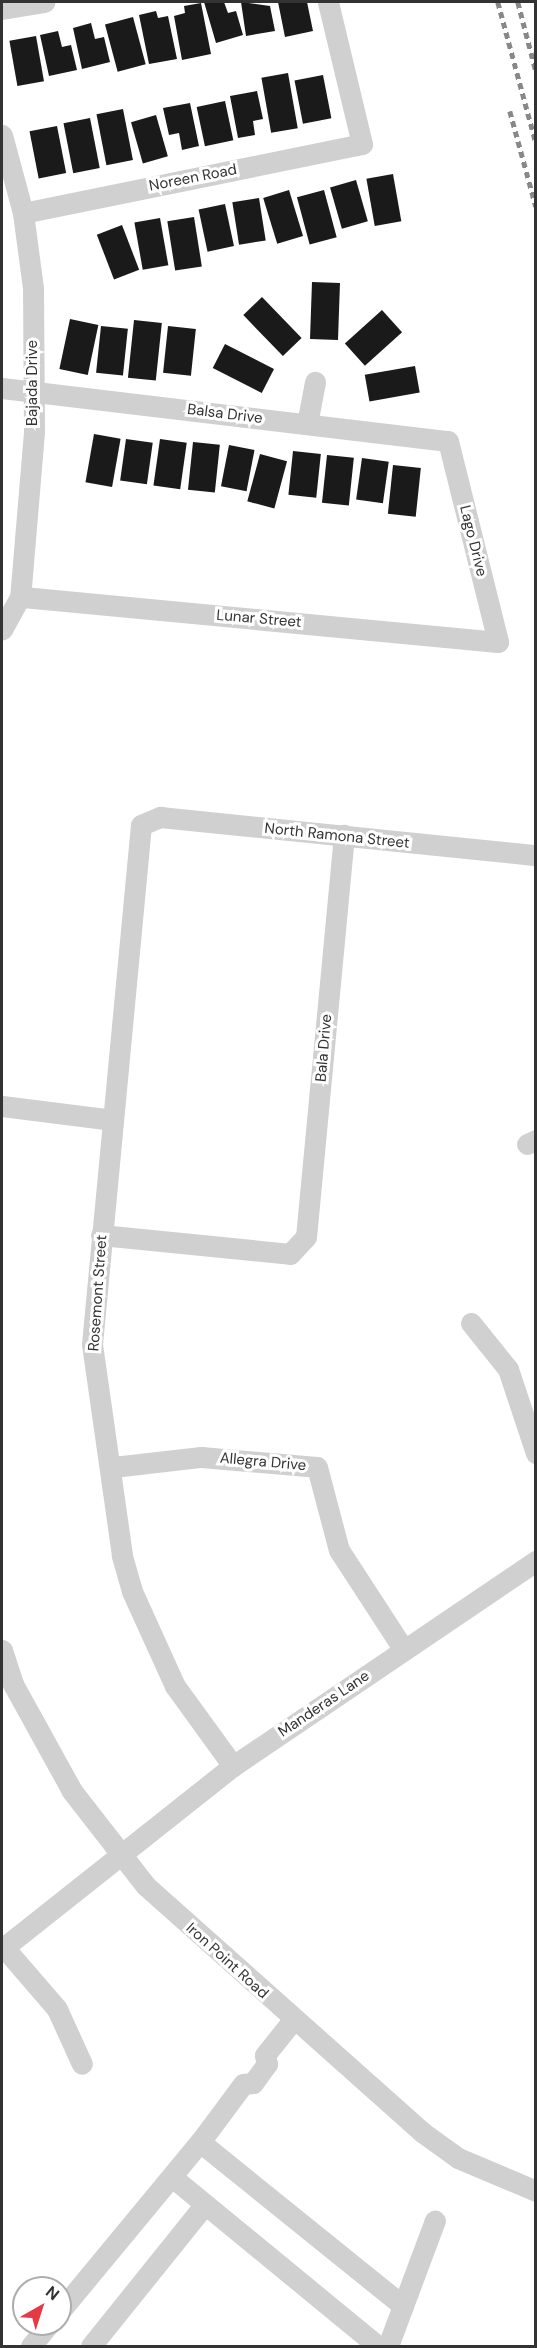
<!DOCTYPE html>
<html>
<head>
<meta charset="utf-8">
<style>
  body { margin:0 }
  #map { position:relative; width:537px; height:2348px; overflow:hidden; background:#fff; font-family:"DM Sans",sans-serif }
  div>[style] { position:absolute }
  .building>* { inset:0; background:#1a1a1a; transform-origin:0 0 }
  .minor>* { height:21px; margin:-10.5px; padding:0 10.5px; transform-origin:10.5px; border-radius:10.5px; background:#d0d0d0 }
  .rail>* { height:4.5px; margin-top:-2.25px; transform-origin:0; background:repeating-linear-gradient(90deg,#888 0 6px,transparent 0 10.5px) }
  span { translate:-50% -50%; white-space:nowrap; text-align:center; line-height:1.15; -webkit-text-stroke:6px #fff; paint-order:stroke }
  .street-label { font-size:15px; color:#333 }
  .frame { position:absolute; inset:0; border:3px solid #333; pointer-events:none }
  .north { position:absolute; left:12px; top:2276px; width:60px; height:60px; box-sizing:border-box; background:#fff; border:2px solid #adadad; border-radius:50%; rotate:39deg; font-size:16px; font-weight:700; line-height:24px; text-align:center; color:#333 }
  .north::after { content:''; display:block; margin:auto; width:21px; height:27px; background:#e63946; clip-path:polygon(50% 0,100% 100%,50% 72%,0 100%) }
</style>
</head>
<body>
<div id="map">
  <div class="building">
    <i style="clip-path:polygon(204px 2px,224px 2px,228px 13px,236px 11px,243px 35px,216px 43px)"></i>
    <i style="clip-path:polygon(241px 2px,270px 6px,275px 31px,246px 36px)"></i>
    <i style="clip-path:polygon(278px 2px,307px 2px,313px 31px,285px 37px)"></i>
    <i style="clip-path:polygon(201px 3px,211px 54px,182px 60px,174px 16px,185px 13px,184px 6px)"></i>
    <i style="clip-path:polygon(156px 11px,158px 18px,168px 16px,177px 59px,149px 64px,139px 15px)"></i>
    <i style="left:133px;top:17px;width:49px;height:29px;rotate:75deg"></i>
    <i style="clip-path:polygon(91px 23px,95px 39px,104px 37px,110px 62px,82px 69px,73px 28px)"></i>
    <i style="clip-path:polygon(58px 31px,62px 47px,71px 45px,77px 70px,49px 76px,40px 35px)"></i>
    <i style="left:36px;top:36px;width:46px;height:27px;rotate:80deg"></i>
    <i style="left:288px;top:73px;width:56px;height:27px;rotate:80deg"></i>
    <i style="left:323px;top:75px;width:44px;height:29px;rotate:79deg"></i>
    <i style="clip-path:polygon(257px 91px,263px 119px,253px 121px,255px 135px,238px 138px,230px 96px)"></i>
    <i style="left:225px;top:101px;width:40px;height:29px;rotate:78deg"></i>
    <i style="clip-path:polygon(190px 103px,199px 146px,182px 150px,179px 133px,169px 135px,163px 108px)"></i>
    <i style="left:123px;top:109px;width:52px;height:27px;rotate:79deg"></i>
    <i style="left:156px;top:115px;width:43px;height:26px;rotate:74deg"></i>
    <i style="left:90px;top:118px;width:51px;height:27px;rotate:79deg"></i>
    <i style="left:57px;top:126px;width:48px;height:28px;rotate:79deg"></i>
    <i style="left:393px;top:174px;width:48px;height:27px;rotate:80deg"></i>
    <i style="left:356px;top:180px;width:43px;height:27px;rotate:74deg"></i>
    <i style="left:289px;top:190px;width:48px;height:27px;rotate:73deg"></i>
    <i style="left:324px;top:190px;width:49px;height:28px;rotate:75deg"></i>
    <i style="left:259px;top:198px;width:43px;height:27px;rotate:81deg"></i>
    <i style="left:225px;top:204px;width:43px;height:27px;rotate:78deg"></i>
    <i style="left:194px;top:217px;width:50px;height:27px;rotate:81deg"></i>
    <i style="left:160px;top:218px;width:48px;height:26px;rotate:80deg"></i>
    <i style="left:122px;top:225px;width:48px;height:27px;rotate:69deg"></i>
    <i style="left:312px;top:282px;width:28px;height:57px;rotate:2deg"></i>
    <i style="left:262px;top:297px;width:57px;height:26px;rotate:46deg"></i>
    <i style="left:382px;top:310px;width:30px;height:50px;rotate:48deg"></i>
    <i style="left:70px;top:319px;width:29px;height:51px;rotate:12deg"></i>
    <i style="left:134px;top:320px;width:28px;height:58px;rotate:6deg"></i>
    <i style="left:101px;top:326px;width:27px;height:47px;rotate:6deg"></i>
    <i style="left:168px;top:326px;width:28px;height:47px;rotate:6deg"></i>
    <i style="left:225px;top:344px;width:55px;height:27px;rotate:27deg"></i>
    <i style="left:415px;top:366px;width:27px;height:51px;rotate:80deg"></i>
    <i style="left:94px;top:434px;width:27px;height:49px;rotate:10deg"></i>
    <i style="left:126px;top:439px;width:27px;height:42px;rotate:8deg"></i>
    <i style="left:160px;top:439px;width:27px;height:47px;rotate:8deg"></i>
    <i style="left:193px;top:442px;width:27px;height:48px;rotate:6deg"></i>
    <i style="left:229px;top:445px;width:26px;height:42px;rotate:11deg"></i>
    <i style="left:293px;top:451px;width:28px;height:44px;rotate:6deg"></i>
    <i style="left:260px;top:454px;width:28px;height:49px;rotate:15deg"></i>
    <i style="left:327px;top:455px;width:27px;height:48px;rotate:6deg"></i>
    <i style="left:362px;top:458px;width:27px;height:42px;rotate:8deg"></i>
    <i style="left:393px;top:465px;width:28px;height:49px;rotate:6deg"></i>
  </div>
  <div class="minor">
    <i style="left:2px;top:9px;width:43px;rotate:-9.5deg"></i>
    <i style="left:2px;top:135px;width:81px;rotate:74.9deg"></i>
    <i style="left:23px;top:213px;width:76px;rotate:82.4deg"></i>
    <i style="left:33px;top:288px;width:144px;rotate:89.6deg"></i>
    <i style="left:34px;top:432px;width:166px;rotate:94.8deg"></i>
    <i style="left:20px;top:597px;width:37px;rotate:119deg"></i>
    <i style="left:23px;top:213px;width:346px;rotate:-11.5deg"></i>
    <i style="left:362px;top:144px;width:146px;rotate:-103.5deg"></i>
    <i style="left:2px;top:388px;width:449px;rotate:6.8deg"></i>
    <i style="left:448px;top:441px;width:207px;rotate:76deg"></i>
    <i style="left:498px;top:642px;width:480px;rotate:-174.6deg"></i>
    <i style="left:307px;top:424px;width:43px;rotate:-79.2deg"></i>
    <i style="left:2px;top:1106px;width:112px;rotate:7.2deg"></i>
    <i style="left:527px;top:1144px;width:10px;rotate:-24deg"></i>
    <i style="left:101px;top:1235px;width:190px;rotate:5.7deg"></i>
    <i style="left:290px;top:1254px;width:23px;rotate:-47deg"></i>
    <i style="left:306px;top:1237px;width:404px;rotate:-84.6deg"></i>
    <i style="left:471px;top:1323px;width:59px;rotate:51.2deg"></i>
    <i style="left:508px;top:1369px;width:89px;rotate:71.6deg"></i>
    <i style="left:113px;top:1467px;width:89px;rotate:-6.5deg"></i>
    <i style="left:201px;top:1457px;width:116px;rotate:4.9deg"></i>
    <i style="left:317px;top:1467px;width:86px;rotate:75.2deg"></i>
    <i style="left:339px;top:1550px;width:119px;rotate:57deg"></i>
    <i style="left:2px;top:1650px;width:36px;rotate:72deg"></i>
    <i style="left:13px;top:1684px;width:122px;rotate:61.1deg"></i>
    <i style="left:72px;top:1791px;width:120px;rotate:52.1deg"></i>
    <i style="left:146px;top:1886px;width:370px;rotate:41.7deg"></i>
    <i style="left:422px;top:2132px;width:44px;rotate:35.8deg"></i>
    <i style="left:458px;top:2158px;width:85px;rotate:22.9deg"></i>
    <i style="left:233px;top:1766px;width:99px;rotate:-125.9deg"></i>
    <i style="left:175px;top:1686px;width:104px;rotate:-114.4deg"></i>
    <i style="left:132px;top:1591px;width:37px;rotate:-106deg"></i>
    <i style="left:122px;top:1555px;width:213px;rotate:-98.1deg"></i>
    <i style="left:92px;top:1344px;width:521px;rotate:-84.61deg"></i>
    <i style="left:141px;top:825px;width:21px;rotate:-23deg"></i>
    <i style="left:160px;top:817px;width:378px;rotate:5.8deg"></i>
    <i style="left:2px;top:1945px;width:84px;rotate:49.3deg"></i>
    <i style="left:57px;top:2009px;width:60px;rotate:65.6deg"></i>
    <i style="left:2px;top:1949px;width:295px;rotate:-38.4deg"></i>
    <i style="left:233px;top:1766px;width:366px;rotate:-34.1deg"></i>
    <i style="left:265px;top:2055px;width:45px;rotate:-51.3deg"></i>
    <i style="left:200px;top:2142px;width:72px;rotate:-53.4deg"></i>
    <i style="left:243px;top:2084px;width:10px;rotate:-6deg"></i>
    <i style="left:253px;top:2083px;width:24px;rotate:-54deg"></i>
    <i style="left:267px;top:2064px;width:9px;rotate:-103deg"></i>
    <i style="left:172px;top:2177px;width:266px;rotate:39.4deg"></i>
    <i style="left:60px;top:2311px;width:219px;rotate:-50.4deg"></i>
    <i style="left:200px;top:2142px;width:261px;rotate:38.9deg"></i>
    <i style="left:31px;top:2346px;width:28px;rotate:-51deg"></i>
    <i style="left:91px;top:2346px;width:182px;rotate:-51.2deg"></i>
    <i style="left:388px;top:2346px;width:134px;rotate:-69.5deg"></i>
  </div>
  <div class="rail">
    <i style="left:498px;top:2px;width:146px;rotate:74.9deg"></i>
    <i style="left:518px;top:2px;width:71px;rotate:75.4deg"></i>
    <i style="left:510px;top:111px;width:99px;rotate:74.8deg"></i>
  </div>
  <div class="street-label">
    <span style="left:193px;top:178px;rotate:-11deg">Noreen Road</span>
    <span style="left:33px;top:383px;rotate:-90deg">Bajada Drive</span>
    <span style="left:225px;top:414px;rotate:7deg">Balsa Drive</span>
    <span style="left:473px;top:541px;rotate:76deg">Lago Drive</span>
    <span style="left:259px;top:619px;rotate:5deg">Lunar Street</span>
    <span style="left:337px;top:836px;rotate:6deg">North Ramona Street</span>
    <span style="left:324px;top:1048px;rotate:-85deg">Bala Drive</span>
    <span style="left:98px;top:1293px;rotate:-86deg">Rosemont Street</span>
    <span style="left:263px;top:1462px;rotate:5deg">Allegra Drive</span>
    <span style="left:324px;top:1704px;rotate:-34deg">Manderas Lane</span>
    <span style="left:227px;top:1961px;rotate:42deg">Iron Point Road</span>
  </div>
  <div class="frame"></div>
  <div class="north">N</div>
</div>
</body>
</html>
